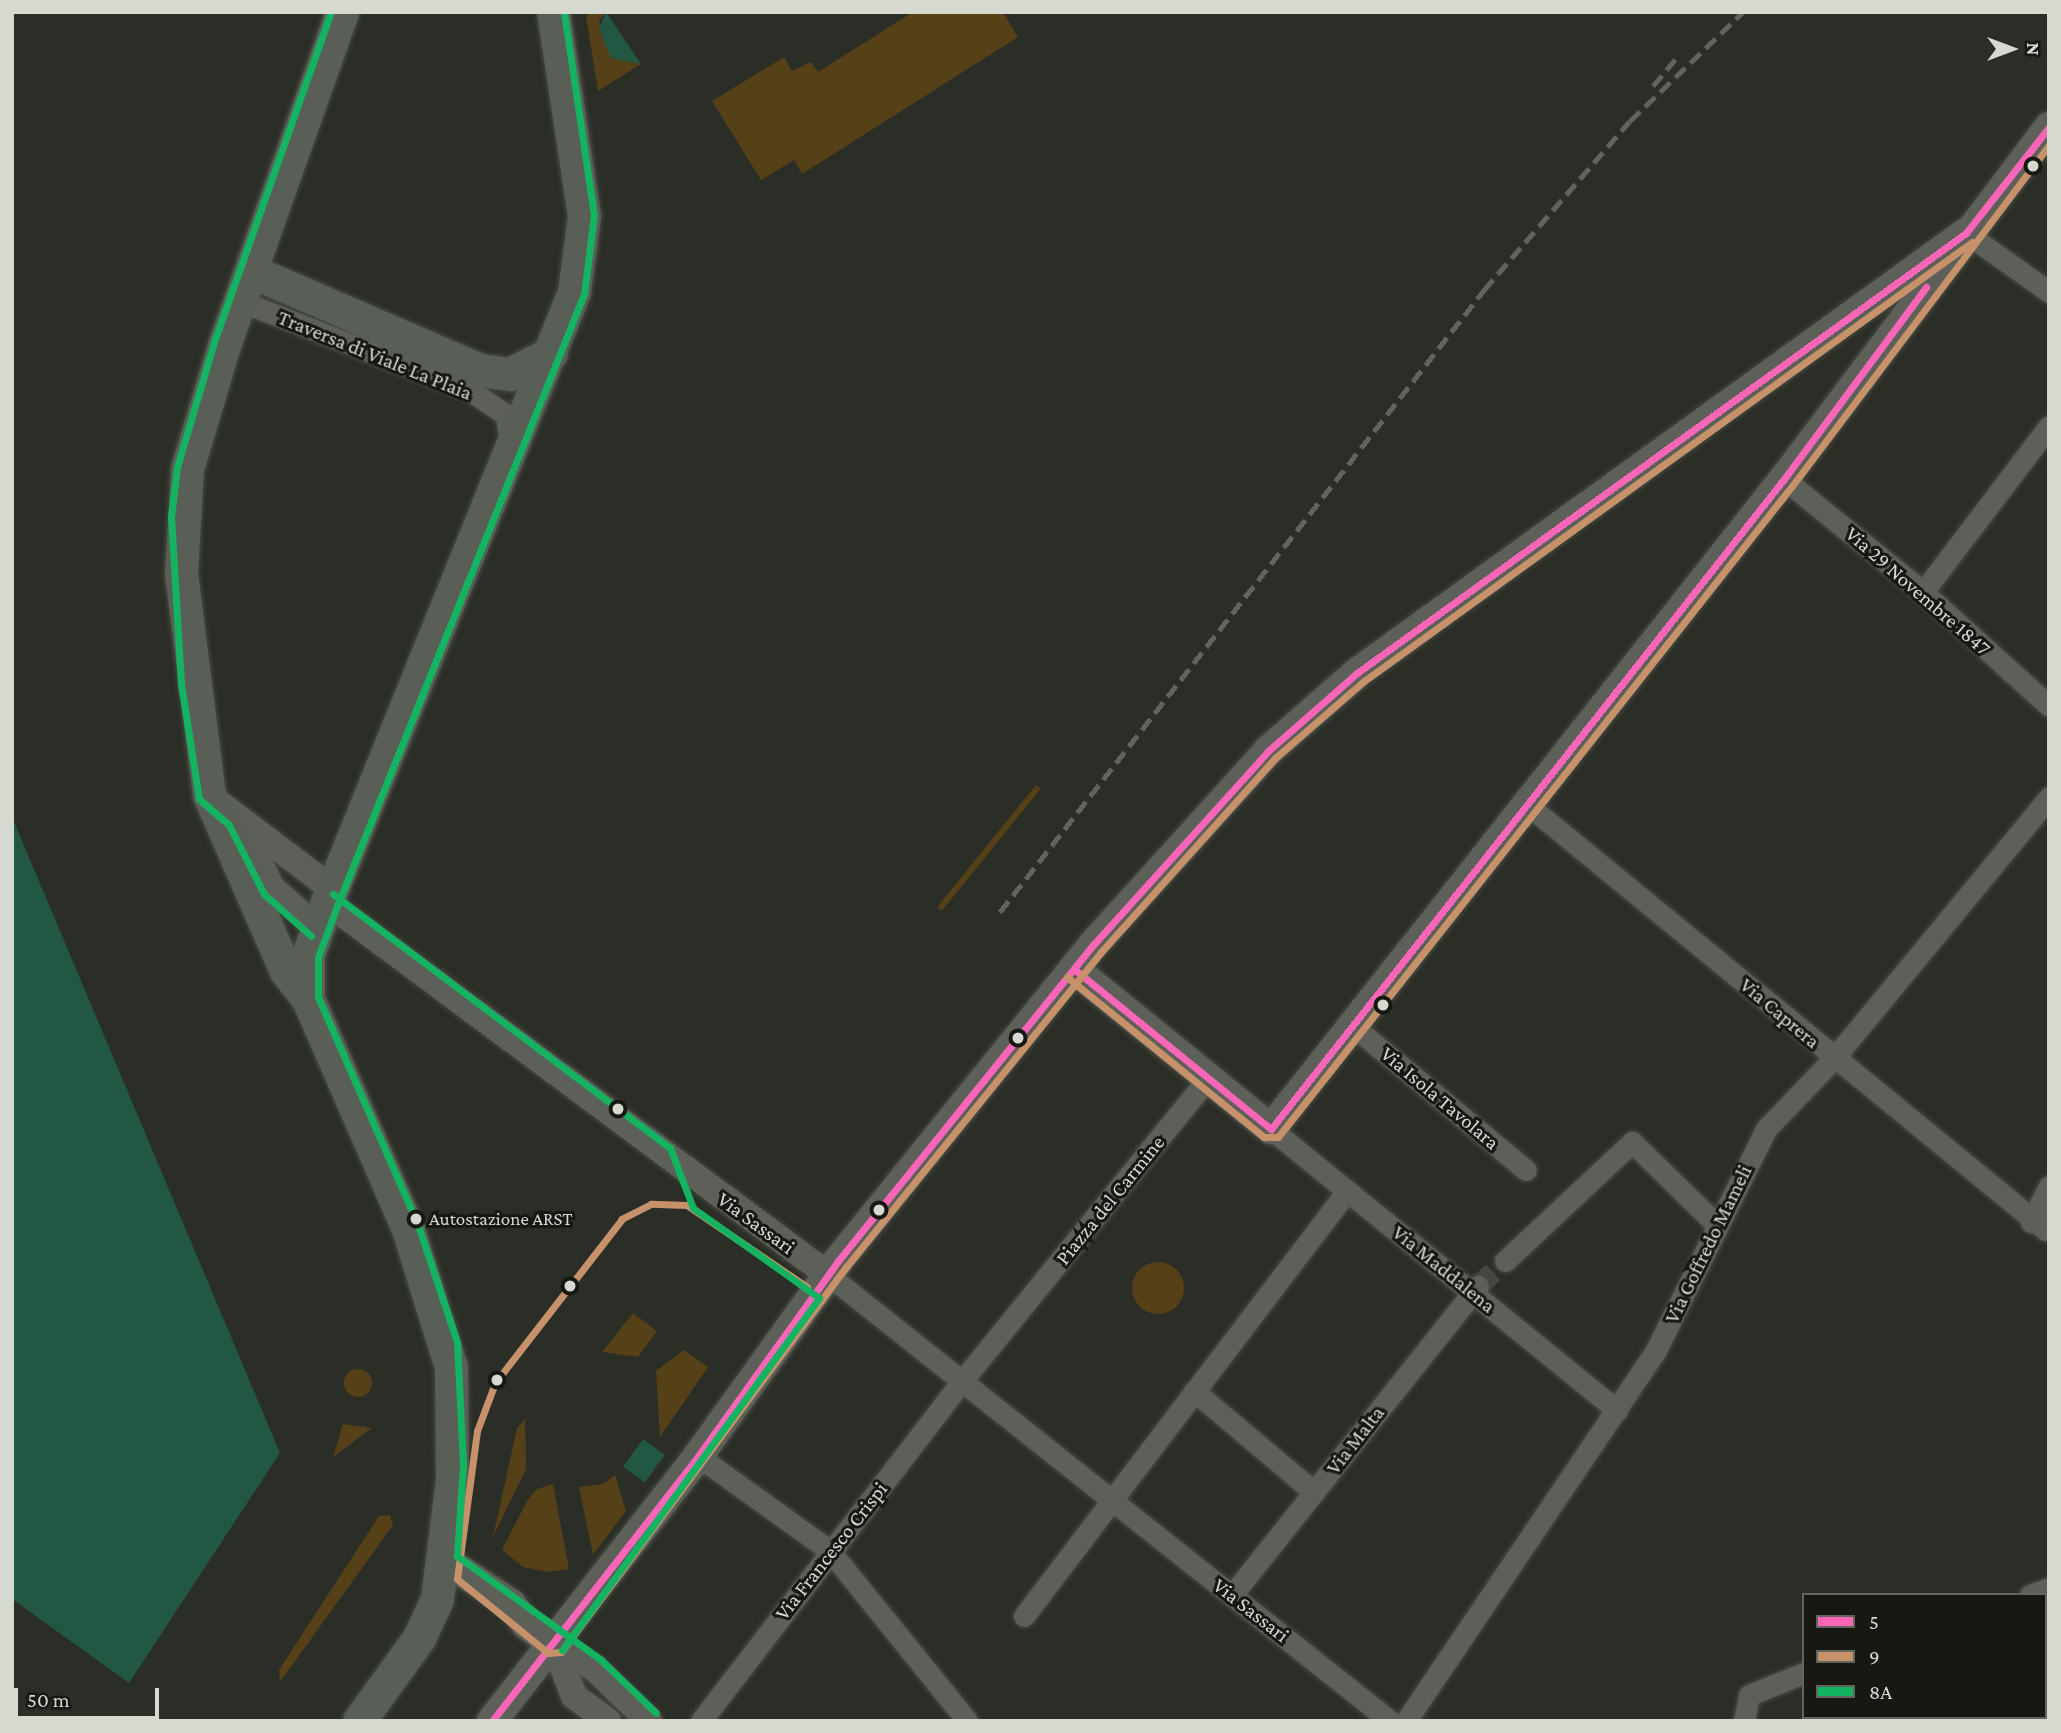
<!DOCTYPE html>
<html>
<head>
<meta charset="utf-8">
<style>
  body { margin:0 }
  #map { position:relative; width:2061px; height:1733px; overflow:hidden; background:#2b2e26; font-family:"Crimson Pro",serif }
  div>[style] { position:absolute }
  .green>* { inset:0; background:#554017; transform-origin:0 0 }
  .round { border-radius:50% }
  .water>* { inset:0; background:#215743; transform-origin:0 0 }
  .minor-tunnel>* { height:21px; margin-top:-10.5px; transform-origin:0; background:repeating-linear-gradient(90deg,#44483f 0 21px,transparent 0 31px) }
  .roads { filter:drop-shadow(0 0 2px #464942) drop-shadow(0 0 2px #464942) }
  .minor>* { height:21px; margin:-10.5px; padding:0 10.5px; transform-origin:10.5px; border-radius:10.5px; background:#5d5f59 }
  .tertiary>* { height:26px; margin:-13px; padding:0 13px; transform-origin:13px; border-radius:13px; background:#5d5f59 }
  .secondary>* { height:30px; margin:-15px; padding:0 15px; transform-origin:15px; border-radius:15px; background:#5d5f59 }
  .primary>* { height:33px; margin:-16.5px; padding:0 16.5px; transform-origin:16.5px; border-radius:16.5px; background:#595f56 }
  .rail>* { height:5px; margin-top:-2.5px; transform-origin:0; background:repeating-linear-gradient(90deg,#61635d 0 14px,transparent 0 21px) }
  .bus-1>* { height:7px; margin:-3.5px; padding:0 3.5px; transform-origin:3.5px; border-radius:3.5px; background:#fa66b7 }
  .bus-2>* { height:7px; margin:-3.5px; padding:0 3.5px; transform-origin:3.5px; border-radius:3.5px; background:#c7916a }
  .bus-3>* { height:7px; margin:-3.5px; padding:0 3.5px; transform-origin:3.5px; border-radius:3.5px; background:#13b361 }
  .dots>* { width:19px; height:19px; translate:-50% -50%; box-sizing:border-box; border:4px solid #161811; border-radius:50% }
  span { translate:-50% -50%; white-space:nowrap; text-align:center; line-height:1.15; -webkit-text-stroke:6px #161811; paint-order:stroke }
  .bus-label { font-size:19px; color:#d5d9cf }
  .left { translate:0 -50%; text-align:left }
  .street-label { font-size:21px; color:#d5d9cf }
  .frame { position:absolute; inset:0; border:14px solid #d5d9cf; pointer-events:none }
  .legend { position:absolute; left:1802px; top:1593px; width:245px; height:126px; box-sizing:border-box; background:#161811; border:2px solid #62655d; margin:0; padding:9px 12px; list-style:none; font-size:21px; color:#d5d9cf }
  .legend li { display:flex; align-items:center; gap:14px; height:35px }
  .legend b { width:35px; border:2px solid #62655d }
  .north { position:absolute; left:1977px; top:14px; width:70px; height:70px; -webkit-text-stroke:5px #161811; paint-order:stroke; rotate:90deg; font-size:19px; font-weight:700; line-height:28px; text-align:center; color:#d5d9cf }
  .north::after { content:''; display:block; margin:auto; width:24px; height:32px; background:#d5d9cf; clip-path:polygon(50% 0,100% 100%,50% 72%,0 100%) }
  .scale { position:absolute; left:14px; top:1688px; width:145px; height:32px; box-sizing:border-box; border:4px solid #d5d9cf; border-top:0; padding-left:9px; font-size:21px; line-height:24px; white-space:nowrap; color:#d5d9cf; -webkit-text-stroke:5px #161811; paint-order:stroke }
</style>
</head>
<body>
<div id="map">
  <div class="green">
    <i style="clip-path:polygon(592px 12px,606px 12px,599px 21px,611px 58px,641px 64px,598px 91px,586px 16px)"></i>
    <i style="clip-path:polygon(913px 12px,1003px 12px,1018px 37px,802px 174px,794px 160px,761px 180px,712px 101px,784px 57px,792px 71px,811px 62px,818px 72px)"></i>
    <i style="left:1036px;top:785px;width:6px;height:157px;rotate:39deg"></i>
    <i class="round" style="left:1132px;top:1262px;width:52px;height:52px"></i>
    <i style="clip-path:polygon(633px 1313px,657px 1331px,638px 1357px,602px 1352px)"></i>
    <i style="clip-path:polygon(684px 1350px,708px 1367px,660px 1437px,656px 1371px)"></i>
    <i class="round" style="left:344px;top:1369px;width:28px;height:28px"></i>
    <i style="clip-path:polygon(525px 1419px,526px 1469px,493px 1537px,517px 1428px)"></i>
    <i style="clip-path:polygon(343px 1424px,372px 1428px,333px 1457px)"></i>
    <i style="clip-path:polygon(615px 1475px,626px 1511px,593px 1555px,579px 1487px,603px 1484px)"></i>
    <i style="clip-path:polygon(553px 1484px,569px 1569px,548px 1572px,523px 1567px,502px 1550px,527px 1501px,537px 1489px)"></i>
    <i style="clip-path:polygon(390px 1515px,393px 1525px,280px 1682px,279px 1670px,379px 1516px)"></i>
  </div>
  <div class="water">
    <i style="clip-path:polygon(606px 12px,641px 64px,611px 58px,599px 29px)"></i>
    <i style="clip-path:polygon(12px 817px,280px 1453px,129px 1683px,12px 1599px)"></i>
    <i style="left:643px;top:1439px;width:27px;height:34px;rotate:36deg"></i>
  </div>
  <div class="minor-tunnel">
    <i style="left:1478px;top:1286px;width:37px;rotate:-43deg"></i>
  </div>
  <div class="roads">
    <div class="minor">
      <i style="left:1966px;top:233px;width:102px;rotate:35.4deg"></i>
      <i style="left:240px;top:301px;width:248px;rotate:21.3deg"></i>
      <i style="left:471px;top:391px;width:42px;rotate:34.4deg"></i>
      <i style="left:506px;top:415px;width:29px;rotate:82deg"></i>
      <i style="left:1784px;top:479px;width:179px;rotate:39.1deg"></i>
      <i style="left:1923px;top:592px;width:170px;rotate:42.1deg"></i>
      <i style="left:1923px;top:592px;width:208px;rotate:-52.8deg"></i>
      <i style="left:1529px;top:806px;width:669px;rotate:39.36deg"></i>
      <i style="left:1353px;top:1026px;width:225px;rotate:39.8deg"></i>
      <i style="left:1271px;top:1129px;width:446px;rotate:39.1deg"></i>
      <i style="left:2031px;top:1222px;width:40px;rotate:-63.4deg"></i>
      <i style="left:1505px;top:1261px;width:174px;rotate:-43.1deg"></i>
      <i style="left:1632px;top:1142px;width:119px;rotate:44.3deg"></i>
      <i style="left:827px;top:1274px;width:719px;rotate:38.45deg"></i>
      <i style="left:1194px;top:1391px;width:157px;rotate:40.1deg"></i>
      <i style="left:698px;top:1456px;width:163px;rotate:35.7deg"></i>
      <i style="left:830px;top:1551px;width:218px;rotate:51.1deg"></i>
      <i style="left:1232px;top:1595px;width:395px;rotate:-51.5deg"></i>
      <i style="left:2030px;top:1595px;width:20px;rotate:-20deg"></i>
      <i style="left:1024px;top:1616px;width:534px;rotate:-52.77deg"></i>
      <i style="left:701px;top:1721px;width:429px;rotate:-52.5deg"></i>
      <i style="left:962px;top:1381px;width:388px;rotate:-50.9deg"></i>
      <i style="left:1406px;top:1721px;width:447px;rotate:-56deg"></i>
      <i style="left:1656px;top:1350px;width:247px;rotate:-63.5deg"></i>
      <i style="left:1766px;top:1129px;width:100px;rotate:-46.2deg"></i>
      <i style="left:1835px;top:1057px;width:337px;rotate:-50.5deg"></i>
      <i style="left:1744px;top:1721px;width:26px;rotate:-79deg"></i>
      <i style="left:1749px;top:1695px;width:59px;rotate:-21.8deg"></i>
    </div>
    <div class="tertiary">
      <i style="left:211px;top:797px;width:152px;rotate:37.2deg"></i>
      <i style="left:239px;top:822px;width:74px;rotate:63.4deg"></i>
      <i style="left:272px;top:888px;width:61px;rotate:41deg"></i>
      <i style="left:327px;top:902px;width:623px;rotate:36.65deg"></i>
      <i style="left:554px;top:1644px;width:48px;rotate:31.4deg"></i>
      <i style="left:595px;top:1669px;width:75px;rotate:43.9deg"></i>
      <i style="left:554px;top:1644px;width:56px;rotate:69deg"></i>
      <i style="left:574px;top:1696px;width:42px;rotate:36.3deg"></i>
    </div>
    <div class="secondary">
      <i style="left:1074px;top:969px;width:254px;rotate:39.1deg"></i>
      <i style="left:1271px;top:1129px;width:828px;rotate:-51.72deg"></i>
      <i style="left:1784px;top:479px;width:441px;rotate:-53deg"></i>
      <i style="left:446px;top:1561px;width:78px;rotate:33.5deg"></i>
      <i style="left:511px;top:1604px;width:25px;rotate:53deg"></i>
      <i style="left:526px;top:1624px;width:34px;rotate:36deg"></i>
      <i style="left:492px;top:1721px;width:336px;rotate:-52.1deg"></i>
      <i style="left:698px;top:1456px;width:240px;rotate:-54.3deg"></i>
      <i style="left:838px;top:1261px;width:406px;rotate:-51.1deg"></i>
      <i style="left:1093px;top:945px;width:261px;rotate:-47.9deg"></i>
      <i style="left:1268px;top:751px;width:118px;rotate:-41.2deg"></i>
      <i style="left:1357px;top:673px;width:751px;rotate:-35.85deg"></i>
    </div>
    <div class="primary">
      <i style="left:342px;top:12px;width:350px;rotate:109.5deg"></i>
      <i style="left:225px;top:342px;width:133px;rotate:106.7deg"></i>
      <i style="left:187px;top:469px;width:104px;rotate:93.3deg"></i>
      <i style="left:181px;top:573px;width:224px;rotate:82.8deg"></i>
      <i style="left:209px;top:795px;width:192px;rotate:66.4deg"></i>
      <i style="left:286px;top:971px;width:36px;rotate:52deg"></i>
      <i style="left:308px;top:999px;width:251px;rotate:66.5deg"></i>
      <i style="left:408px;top:1229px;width:145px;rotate:72.7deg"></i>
      <i style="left:451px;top:1367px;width:113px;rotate:89.5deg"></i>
      <i style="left:452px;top:1480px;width:120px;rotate:97.2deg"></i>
      <i style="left:437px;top:1599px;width:43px;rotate:114.8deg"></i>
      <i style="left:419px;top:1638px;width:102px;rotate:125.9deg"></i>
      <i style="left:251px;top:271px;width:249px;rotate:23.4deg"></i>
      <i style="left:480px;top:370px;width:30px;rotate:8deg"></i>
      <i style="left:510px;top:374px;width:46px;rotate:-27.1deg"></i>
      <i style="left:308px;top:999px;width:44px;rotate:-90deg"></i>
      <i style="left:308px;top:955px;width:56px;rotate:-70.3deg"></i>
      <i style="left:327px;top:902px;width:658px;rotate:-67.96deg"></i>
      <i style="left:574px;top:292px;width:77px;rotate:-82.5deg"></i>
      <i style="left:584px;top:216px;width:206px;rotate:-98.6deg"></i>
    </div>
  </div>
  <div class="rail">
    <i style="left:1653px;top:86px;width:35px;rotate:-50deg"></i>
    <i style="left:1000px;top:912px;width:788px;rotate:-52.11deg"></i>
    <i style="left:1484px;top:290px;width:223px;rotate:-49.2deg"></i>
    <i style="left:1630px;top:121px;width:157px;rotate:-44deg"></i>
  </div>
  <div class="bus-1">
    <i style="left:1074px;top:969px;width:254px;rotate:39.1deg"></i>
    <i style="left:1271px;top:1129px;width:828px;rotate:-51.72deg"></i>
    <i style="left:1784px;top:479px;width:239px;rotate:-53.5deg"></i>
    <i style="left:492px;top:1721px;width:336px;rotate:-52.1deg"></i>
    <i style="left:698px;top:1456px;width:240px;rotate:-54.3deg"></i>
    <i style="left:838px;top:1261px;width:406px;rotate:-51.1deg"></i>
    <i style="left:1093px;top:945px;width:261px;rotate:-47.9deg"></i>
    <i style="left:1268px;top:751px;width:118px;rotate:-41.2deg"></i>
    <i style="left:1357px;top:673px;width:751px;rotate:-35.85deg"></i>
    <i style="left:1966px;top:233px;width:135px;rotate:-51.9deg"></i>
  </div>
  <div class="bus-2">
    <i style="left:1067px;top:977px;width:254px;rotate:39.1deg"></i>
    <i style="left:1264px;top:1137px;width:14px"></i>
    <i style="left:1278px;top:1137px;width:829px;rotate:-51.71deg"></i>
    <i style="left:1792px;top:486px;width:427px;rotate:-53deg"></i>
    <i style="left:807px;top:1287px;width:145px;rotate:-145.7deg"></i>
    <i style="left:687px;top:1205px;width:36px;rotate:-178deg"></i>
    <i style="left:651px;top:1204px;width:33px;rotate:153deg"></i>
    <i style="left:622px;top:1219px;width:207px;rotate:127.8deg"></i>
    <i style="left:495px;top:1383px;width:51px;rotate:110.6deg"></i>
    <i style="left:477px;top:1431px;width:149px;rotate:97.7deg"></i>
    <i style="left:457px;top:1579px;width:117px;rotate:39.1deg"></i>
    <i style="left:548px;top:1653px;width:13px;rotate:-4deg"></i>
    <i style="left:561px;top:1652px;width:479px;rotate:-53.5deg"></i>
    <i style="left:846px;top:1267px;width:405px;rotate:-51deg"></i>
    <i style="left:1101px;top:952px;width:261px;rotate:-48.1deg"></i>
    <i style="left:1275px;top:758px;width:118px;rotate:-40.9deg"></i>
    <i style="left:1364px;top:681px;width:750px;rotate:-35.83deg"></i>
  </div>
  <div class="bus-3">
    <i style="left:564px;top:12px;width:205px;rotate:81.6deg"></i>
    <i style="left:594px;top:215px;width:80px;rotate:97.2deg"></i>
    <i style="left:584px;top:294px;width:660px;rotate:111.98deg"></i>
    <i style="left:337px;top:906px;width:54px;rotate:110.4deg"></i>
    <i style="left:318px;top:957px;width:40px;rotate:90deg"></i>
    <i style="left:318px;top:997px;width:249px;rotate:66.3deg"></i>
    <i style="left:418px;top:1225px;width:123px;rotate:71.6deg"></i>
    <i style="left:457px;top:1342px;width:123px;rotate:87.2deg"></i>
    <i style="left:463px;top:1465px;width:91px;rotate:93.8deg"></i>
    <i style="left:457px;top:1556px;width:178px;rotate:35.8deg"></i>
    <i style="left:601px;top:1660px;width:76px;rotate:43.9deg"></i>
    <i style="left:333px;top:894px;width:422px;rotate:37deg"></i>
    <i style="left:670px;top:1148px;width:64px;rotate:69deg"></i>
    <i style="left:693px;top:1208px;width:155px;rotate:35.5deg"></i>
    <i style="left:819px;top:1298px;width:436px;rotate:126.1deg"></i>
    <i style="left:311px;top:936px;width:63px;rotate:-138.2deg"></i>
    <i style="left:264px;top:894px;width:77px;rotate:-116.9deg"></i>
    <i style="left:229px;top:825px;width:40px;rotate:-139deg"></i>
    <i style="left:199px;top:799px;width:116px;rotate:-98.9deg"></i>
    <i style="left:181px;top:684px;width:167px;rotate:-93.4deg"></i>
    <i style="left:171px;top:517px;width:50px;rotate:-83.2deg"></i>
    <i style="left:177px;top:467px;width:134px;rotate:-73.5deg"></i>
    <i style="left:215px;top:339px;width:347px;rotate:-70.5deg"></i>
  </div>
  <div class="dots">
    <i style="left:2033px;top:166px;background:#d5d9cf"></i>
    <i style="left:1383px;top:1005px;background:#d5d9cf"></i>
    <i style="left:1018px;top:1038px;background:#d5d9cf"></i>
    <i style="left:618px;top:1109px;background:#d5d9cf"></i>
    <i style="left:879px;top:1210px;background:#d5d9cf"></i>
    <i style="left:416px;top:1219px;background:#d5d9cf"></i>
    <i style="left:570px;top:1286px;background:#d5d9cf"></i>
    <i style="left:497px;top:1380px;background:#d5d9cf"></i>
  </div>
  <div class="bus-label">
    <span class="left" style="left:429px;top:1219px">Autostazione ARST</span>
  </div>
  <div class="street-label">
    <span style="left:375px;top:355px;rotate:22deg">Traversa di Viale La Plaia</span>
    <span style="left:1918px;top:591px;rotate:41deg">Via 29 Novembre 1847</span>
    <span style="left:1780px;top:1013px;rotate:40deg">Via Caprera</span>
    <span style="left:1440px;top:1098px;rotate:40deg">Via Isola Tavolara</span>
    <span style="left:1110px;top:1200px;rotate:-51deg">Piazza del Carmine</span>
    <span style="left:756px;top:1223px;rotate:36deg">Via Sassari</span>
    <span style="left:1708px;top:1244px;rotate:-64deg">Via Goffredo Mameli</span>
    <span style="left:1444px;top:1269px;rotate:39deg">Via Maddalena</span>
    <span style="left:1355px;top:1440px;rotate:-52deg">Via Malta</span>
    <span style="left:831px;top:1551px;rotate:-52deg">Via Francesco Crispi</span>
    <span style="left:1251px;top:1610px;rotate:38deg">Via Sassari</span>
  </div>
  <div class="frame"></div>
  <ul class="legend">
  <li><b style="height:9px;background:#fa66b7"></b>5</li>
  <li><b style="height:9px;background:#c7916a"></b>9</li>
  <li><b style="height:9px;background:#13b361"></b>8A</li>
  </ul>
  <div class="north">N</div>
  <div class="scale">50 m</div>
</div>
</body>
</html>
